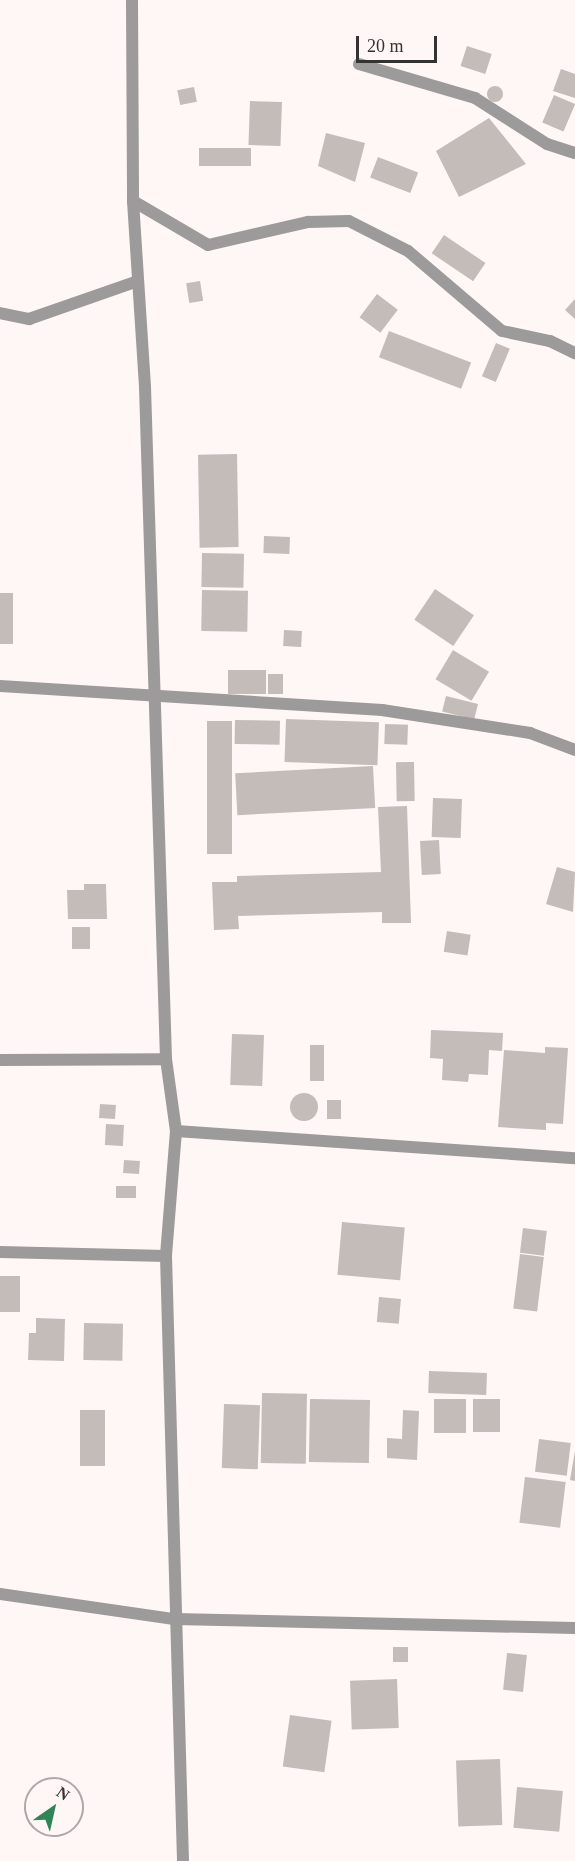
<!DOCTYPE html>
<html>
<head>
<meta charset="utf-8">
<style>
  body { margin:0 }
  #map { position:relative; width:575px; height:1861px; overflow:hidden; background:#fff6f6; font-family:"Times New Roman",serif }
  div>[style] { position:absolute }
  .building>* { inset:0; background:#c3bcb9; transform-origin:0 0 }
  .round { border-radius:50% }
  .street>* { height:12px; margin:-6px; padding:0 6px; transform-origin:6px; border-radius:6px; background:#9d9a9b }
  span { translate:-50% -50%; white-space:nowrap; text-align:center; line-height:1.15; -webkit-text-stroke:4.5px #fff6f6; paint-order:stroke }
  .north { position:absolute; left:24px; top:1777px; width:60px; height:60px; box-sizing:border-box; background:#fff6f6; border:2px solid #aea8a8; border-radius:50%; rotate:34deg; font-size:16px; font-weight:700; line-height:24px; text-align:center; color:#353232 }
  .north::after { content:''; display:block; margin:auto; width:21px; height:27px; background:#308558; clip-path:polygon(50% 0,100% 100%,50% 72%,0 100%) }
  .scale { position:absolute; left:356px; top:36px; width:81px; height:27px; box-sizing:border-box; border:3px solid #353232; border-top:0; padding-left:8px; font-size:18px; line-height:21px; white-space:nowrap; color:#353232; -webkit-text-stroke:4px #fff6f6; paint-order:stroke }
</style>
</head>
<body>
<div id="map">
  <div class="building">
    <i style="left:467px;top:46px;width:26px;height:21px;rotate:18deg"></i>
    <i style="clip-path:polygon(561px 69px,575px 74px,575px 98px,553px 91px)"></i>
    <i class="round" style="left:487px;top:86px;width:16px;height:16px"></i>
    <i style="left:194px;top:87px;width:15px;height:17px;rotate:79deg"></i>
    <i style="left:554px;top:95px;width:23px;height:30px;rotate:23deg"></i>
    <i style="left:250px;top:101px;width:32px;height:44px;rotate:2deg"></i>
    <i style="clip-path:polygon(489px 118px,526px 164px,459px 197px,436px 151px)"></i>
    <i style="clip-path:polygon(326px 133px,365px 143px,355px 182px,318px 166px)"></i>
    <i style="left:199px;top:148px;width:52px;height:18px"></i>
    <i style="left:378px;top:157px;width:43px;height:22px;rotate:21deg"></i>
    <i style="left:444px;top:235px;width:50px;height:22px;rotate:34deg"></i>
    <i style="left:200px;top:281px;width:20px;height:14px;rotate:81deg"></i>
    <i style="left:377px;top:294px;width:26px;height:29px;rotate:37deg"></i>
    <i style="clip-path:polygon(575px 299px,575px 319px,565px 310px)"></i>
    <i style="left:389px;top:331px;width:88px;height:28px;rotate:21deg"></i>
    <i style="left:496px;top:343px;width:15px;height:36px;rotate:23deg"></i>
    <i style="left:237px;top:454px;width:93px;height:39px;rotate:89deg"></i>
    <i style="left:264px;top:536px;width:26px;height:17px;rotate:2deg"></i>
    <i style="left:202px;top:553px;width:42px;height:34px;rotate:1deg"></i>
    <i style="left:435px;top:589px;width:47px;height:37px;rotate:34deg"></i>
    <i style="left:202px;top:590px;width:46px;height:41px;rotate:1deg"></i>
    <i style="left:0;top:593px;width:13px;height:51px"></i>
    <i style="left:284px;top:630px;width:18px;height:16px;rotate:3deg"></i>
    <i style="left:453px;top:650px;width:42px;height:34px;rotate:31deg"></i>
    <i style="left:228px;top:670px;width:38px;height:24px"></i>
    <i style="left:268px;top:674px;width:15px;height:20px"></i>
    <i style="left:446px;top:696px;width:33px;height:16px;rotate:14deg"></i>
    <i style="left:286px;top:719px;width:93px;height:43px;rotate:2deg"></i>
    <i style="left:235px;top:720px;width:45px;height:24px;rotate:1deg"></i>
    <i style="left:207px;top:721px;width:25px;height:133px"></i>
    <i style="left:385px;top:724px;width:23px;height:20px;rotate:2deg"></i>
    <i style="left:414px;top:762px;width:39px;height:18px;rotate:89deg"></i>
    <i style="left:373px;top:766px;width:42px;height:138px;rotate:87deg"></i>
    <i style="left:433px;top:798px;width:29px;height:39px;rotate:2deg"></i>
    <i style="clip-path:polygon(407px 806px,411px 923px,382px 923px,382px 912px,238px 916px,239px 929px,214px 930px,212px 882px,237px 882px,237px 876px,381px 872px,378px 807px)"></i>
    <i style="left:439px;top:840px;width:34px;height:19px;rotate:87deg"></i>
    <i style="clip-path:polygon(557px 867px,575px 872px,573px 912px,546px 904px)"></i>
    <i style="clip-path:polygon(84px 884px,106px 884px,107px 919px,68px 919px,67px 890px,84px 890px)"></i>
    <i style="left:72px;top:927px;width:18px;height:22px"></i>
    <i style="left:447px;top:931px;width:24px;height:21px;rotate:9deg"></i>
    <i style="clip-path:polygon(431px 1030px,503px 1033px,502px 1051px,489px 1050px,488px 1075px,469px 1074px,468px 1082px,442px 1080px,443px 1059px,430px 1058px)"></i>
    <i style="left:232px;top:1034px;width:32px;height:51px;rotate:2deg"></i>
    <i style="left:310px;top:1045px;width:14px;height:36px"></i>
    <i style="clip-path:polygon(545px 1047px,568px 1048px,563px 1124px,546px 1123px,546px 1130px,498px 1127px,504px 1050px,545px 1053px)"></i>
    <i class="round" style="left:290px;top:1093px;width:28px;height:28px"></i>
    <i style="left:327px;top:1100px;width:14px;height:19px"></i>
    <i style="left:100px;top:1104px;width:16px;height:14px;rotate:4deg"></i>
    <i style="left:106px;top:1124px;width:18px;height:21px;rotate:3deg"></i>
    <i style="left:124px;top:1160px;width:16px;height:13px;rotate:4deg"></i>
    <i style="left:116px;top:1186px;width:20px;height:12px"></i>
    <i style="left:342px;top:1222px;width:63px;height:53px;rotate:5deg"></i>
    <i style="left:523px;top:1228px;width:24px;height:25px;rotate:7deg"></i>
    <i style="left:520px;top:1254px;width:24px;height:55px;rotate:7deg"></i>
    <i style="left:0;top:1276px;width:20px;height:36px"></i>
    <i style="left:379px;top:1297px;width:22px;height:25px;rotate:5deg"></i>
    <i style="clip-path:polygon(36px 1318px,65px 1319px,64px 1361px,28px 1360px,29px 1333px,36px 1333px)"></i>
    <i style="left:84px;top:1323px;width:39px;height:37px;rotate:1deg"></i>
    <i style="left:429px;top:1371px;width:58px;height:22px;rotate:2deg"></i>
    <i style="left:262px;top:1393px;width:45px;height:70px;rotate:1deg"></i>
    <i style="left:310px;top:1399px;width:60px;height:63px;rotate:1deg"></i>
    <i style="left:434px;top:1399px;width:32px;height:34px"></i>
    <i style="left:473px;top:1399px;width:27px;height:33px"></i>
    <i style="left:224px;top:1404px;width:36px;height:64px;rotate:2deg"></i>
    <i style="left:80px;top:1410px;width:25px;height:56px"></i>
    <i style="clip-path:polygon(403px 1410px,419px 1411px,417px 1460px,387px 1458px,387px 1438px,402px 1439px)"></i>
    <i style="left:539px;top:1439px;width:32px;height:33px;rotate:7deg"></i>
    <i style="clip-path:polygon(575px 1451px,575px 1481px,570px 1480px)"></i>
    <i style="left:525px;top:1477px;width:41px;height:46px;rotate:7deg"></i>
    <i style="left:393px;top:1647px;width:15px;height:15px"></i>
    <i style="left:507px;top:1653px;width:20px;height:37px;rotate:6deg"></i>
    <i style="left:397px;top:1679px;width:49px;height:47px;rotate:88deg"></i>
    <i style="left:290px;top:1715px;width:42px;height:52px;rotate:8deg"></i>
    <i style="left:500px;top:1759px;width:66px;height:44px;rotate:88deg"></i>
    <i style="left:517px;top:1787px;width:46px;height:41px;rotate:5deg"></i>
  </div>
  <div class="street">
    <i style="left:132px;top:0;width:201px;rotate:89.7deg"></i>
    <i style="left:133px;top:201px;width:186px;rotate:86.3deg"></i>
    <i style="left:145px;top:387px;width:672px;rotate:88.21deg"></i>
    <i style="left:166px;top:1059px;width:73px;rotate:82.1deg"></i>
    <i style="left:176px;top:1131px;width:125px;rotate:94.6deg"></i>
    <i style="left:166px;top:1256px;width:605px;rotate:88.39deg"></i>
    <i style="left:359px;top:64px;width:121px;rotate:16.3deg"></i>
    <i style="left:475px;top:98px;width:85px;rotate:32.6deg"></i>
    <i style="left:547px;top:144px;width:29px;rotate:18deg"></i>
    <i style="left:133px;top:201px;width:87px;rotate:30.4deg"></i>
    <i style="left:208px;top:245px;width:103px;rotate:-13deg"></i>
    <i style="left:308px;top:222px;width:41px;rotate:-1.4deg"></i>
    <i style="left:349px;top:221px;width:66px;rotate:27deg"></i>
    <i style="left:408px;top:251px;width:123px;rotate:40.4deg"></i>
    <i style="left:502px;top:331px;width:49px;rotate:11.8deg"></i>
    <i style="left:550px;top:341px;width:28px;rotate:26deg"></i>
    <i style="left:0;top:313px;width:30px;rotate:12deg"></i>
    <i style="left:29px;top:319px;width:115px;rotate:-19.2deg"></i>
    <i style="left:0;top:686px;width:383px;rotate:3.6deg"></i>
    <i style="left:382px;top:710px;width:150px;rotate:8.8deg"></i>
    <i style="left:530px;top:733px;width:48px;rotate:20.7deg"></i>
    <i style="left:0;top:1060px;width:166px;rotate:-0.3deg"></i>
    <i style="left:176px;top:1131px;width:400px;rotate:3.9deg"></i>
    <i style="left:0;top:1252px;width:166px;rotate:1.4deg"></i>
    <i style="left:0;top:1594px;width:176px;rotate:8.2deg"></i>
    <i style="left:174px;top:1619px;width:401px;rotate:1.3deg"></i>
  </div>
  <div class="north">N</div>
  <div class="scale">20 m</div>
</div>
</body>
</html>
